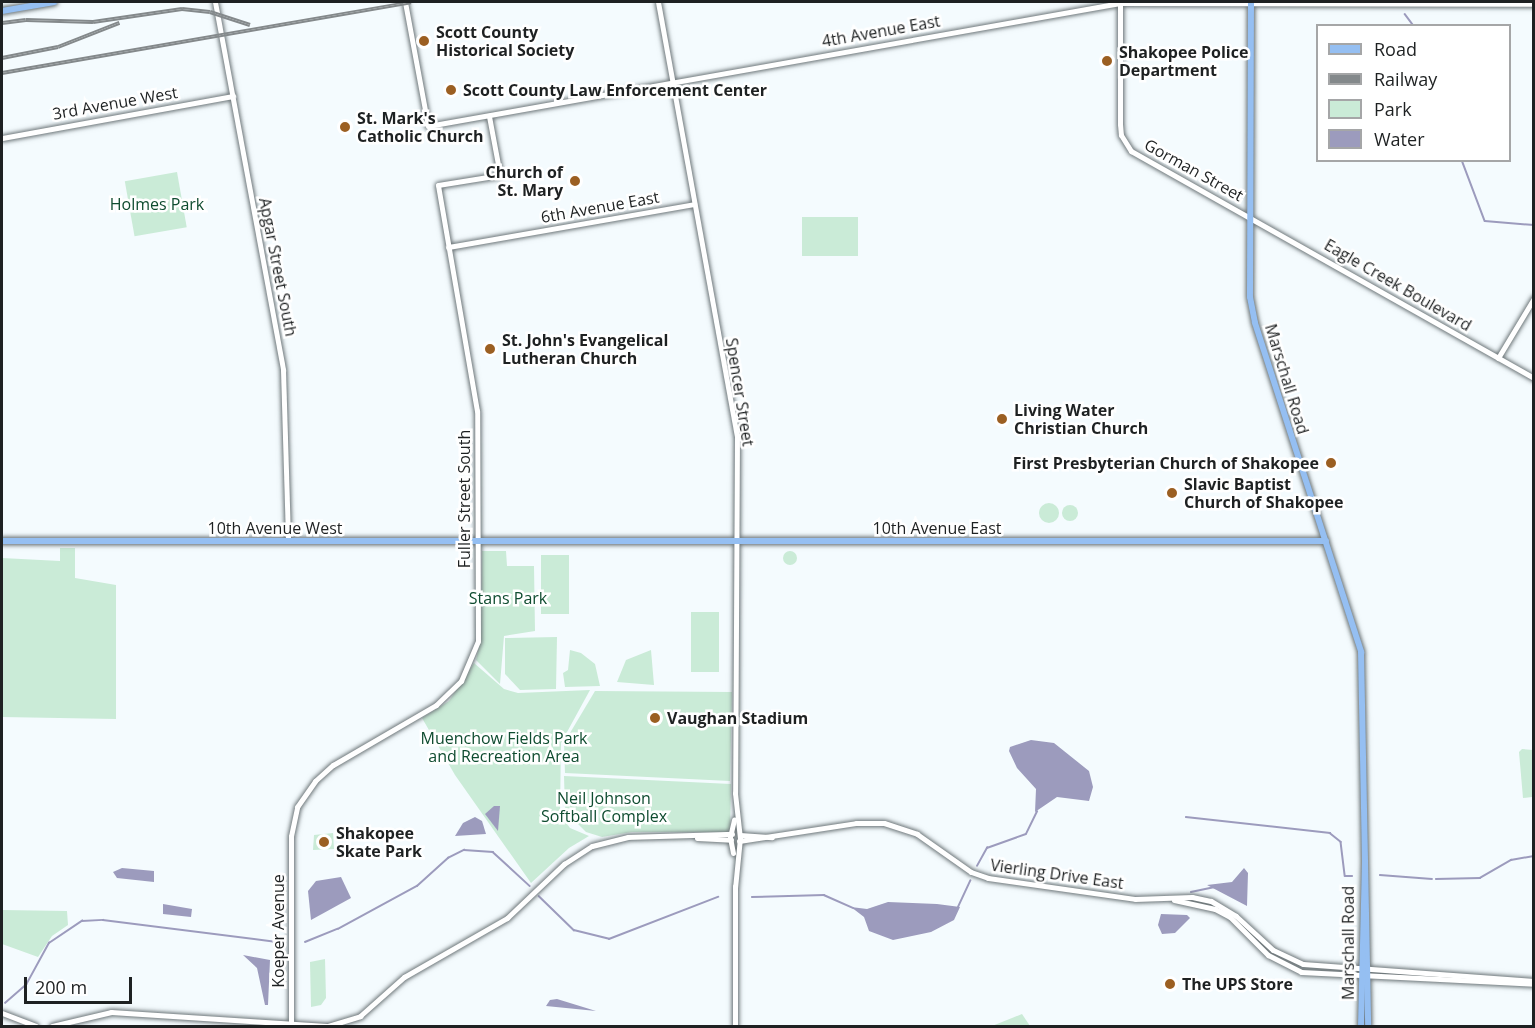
<!DOCTYPE html>
<html>
<head>
<meta charset="utf-8">
<style>
  body { margin:0 }
  #map { position:relative; width:1535px; height:1028px; overflow:hidden; background:#f4fbfe; font-family:"Open Sans",sans-serif }
  div>[style] { position:absolute }
  .green>* { inset:0; background:#caebd7; transform-origin:0 0 }
  .round { border-radius:50% }
  .water>* { inset:0; background:#9c9bbd }
  .stream>* { height:1.5px; margin:-0.75px; padding:0 0.75px; transform-origin:0.75px; border-radius:0.75px; background:#9c9bbd }
  .roads { filter:drop-shadow(0 0 2px #6f787b) drop-shadow(0 0 2px #6f787b) }
  .minor>* { height:5px; margin:-2.5px; padding:0 2.5px; transform-origin:2.5px; border-radius:2.5px; background:#fff }
  .major>* { height:6px; margin:-3px; padding:0 3px; transform-origin:3px; border-radius:3px; background:#95bff2 }
  .rail>* { height:4px; margin-top:-2px; transform-origin:0; background:repeating-linear-gradient(90deg,#fff 0 4.5px,#84898b 0 9px); box-sizing:border-box; border-block:2px solid #84898b }
  .dots>* { width:16px; height:16px; translate:-50% -50%; box-sizing:border-box; border:3px solid #fff; border-radius:50% }
  span { translate:-50% -50%; white-space:nowrap; text-align:center; line-height:1.15; -webkit-text-stroke:5px #fff; paint-order:stroke }
  .street-label { font-size:16px; color:#1e2122 }
  .poi-label { font-size:16px; color:#1e2122; font-weight:700 }
  .left { translate:0 -50%; text-align:left }
  .right { translate:-100% -50%; text-align:right }
  .park-label { font-size:16px; color:#0f4c30 }
  .frame { position:absolute; inset:0; border:3px solid #1e2122; pointer-events:none }
  .legend { position:absolute; left:1316px; top:24px; width:195px; height:138px; box-sizing:border-box; background:#fff; border:2px solid #a5a6a7; margin:0; padding:8px 10px; list-style:none; font-size:18px; color:#1e2122 }
  .legend li { display:flex; align-items:center; gap:12px; height:30px }
  .legend b { width:30px; border:2px solid #a5a6a7 }
  .scale { position:absolute; left:24px; top:977px; width:108px; height:27px; box-sizing:border-box; border:3px solid #1e2122; border-top:0; padding-left:8px; font-size:18px; line-height:21px; white-space:nowrap; color:#1e2122; -webkit-text-stroke:4px #fff; paint-order:stroke }
</style>
</head>
<body>
<div id="map">
  <div class="green">
    <i style="left:177px;top:172px;width:56px;height:53px;rotate:80deg"></i>
    <i style="left:802px;top:217px;width:56px;height:39px"></i>
    <i class="round" style="left:1039px;top:503px;width:20px;height:20px"></i>
    <i class="round" style="left:1062px;top:505px;width:16px;height:16px"></i>
    <i style="clip-path:polygon(60px 548px,75px 548px,75px 578px,116px 585px,116px 719px,2px 717px,2px 558px,60px 561px)"></i>
    <i class="round" style="left:783px;top:551px;width:14px;height:14px"></i>
    <i style="clip-path:polygon(482px 551px,506px 551px,507px 566px,534px 566px,535px 631px,504px 636px,500px 684px,476px 660px,481px 637px)"></i>
    <i style="left:541px;top:555px;width:28px;height:59px"></i>
    <i style="left:691px;top:612px;width:28px;height:60px"></i>
    <i style="clip-path:polygon(557px 637px,556px 689px,520px 690px,505px 674px,505px 638px)"></i>
    <i style="clip-path:polygon(570px 650px,581px 653px,595px 664px,600px 686px,565px 687px,563px 673px,568px 670px)"></i>
    <i style="clip-path:polygon(651px 650px,654px 685px,617px 682px,626px 660px)"></i>
    <i style="clip-path:polygon(474px 663px,504px 689px,518px 693px,590px 690px,561px 743px,560px 814px,570px 828px,589px 836px,569px 848px,531px 883px,455px 775px,422px 718px,449px 701px)"></i>
    <i style="clip-path:polygon(595px 691px,732px 692px,730px 781px,565px 773px,564px 743px)"></i>
    <i style="clip-path:polygon(1522px 749px,1533px 750px,1532px 797px,1523px 798px,1519px 752px)"></i>
    <i style="clip-path:polygon(564px 776px,731px 784px,730px 832px,632px 832px,602px 837px,586px 832px,565px 811px)"></i>
    <i style="clip-path:polygon(333px 833px,334px 849px,313px 850px,314px 835px)"></i>
    <i style="clip-path:polygon(2px 910px,67px 911px,68px 925px,52px 936px,38px 957px,2px 944px)"></i>
    <i style="clip-path:polygon(325px 959px,326px 998px,321px 1005px,311px 1007px,310px 962px)"></i>
    <i style="clip-path:polygon(1022px 1014px,1030px 1026px,992px 1026px)"></i>
  </div>
  <div class="water">
    <i style="clip-path:polygon(1031px 740px,1054px 743px,1089px 771px,1093px 787px,1089px 801px,1057px 797px,1035px 812px,1036px 789px,1017px 768px,1009px 751px,1010px 747px)"></i>
    <i style="clip-path:polygon(494px 806px,500px 806px,498px 831px,485px 814px)"></i>
    <i style="clip-path:polygon(475px 817px,482px 821px,486px 834px,455px 836px,463px 823px)"></i>
    <i style="clip-path:polygon(122px 868px,154px 871px,154px 882px,117px 878px,113px 872px)"></i>
    <i style="clip-path:polygon(1244px 868px,1248px 873px,1247px 906px,1207px 885px,1232px 882px)"></i>
    <i style="clip-path:polygon(341px 877px,351px 898px,311px 920px,308px 891px,316px 881px)"></i>
    <i style="clip-path:polygon(888px 902px,937px 904px,960px 907px,954px 920px,931px 932px,893px 940px,869px 931px,864px 917px,851px 907px,867px 909px)"></i>
    <i style="clip-path:polygon(163px 904px,192px 909px,191px 917px,163px 914px)"></i>
    <i style="clip-path:polygon(1161px 914px,1187px 915px,1190px 918px,1175px 933px,1162px 934px,1158px 925px)"></i>
    <i style="clip-path:polygon(243px 955px,270px 960px,268px 1005px,265px 1005px,257px 968px)"></i>
    <i style="clip-path:polygon(557px 999px,596px 1011px,546px 1006px,550px 1000px)"></i>
  </div>
  <div class="stream">
    <i style="left:1405px;top:14px;width:15px;rotate:53deg"></i>
    <i style="left:1462px;top:160px;width:65px;rotate:69.3deg"></i>
    <i style="left:1485px;top:221px;width:49px;rotate:4.7deg"></i>
    <i style="left:1186px;top:817px;width:145px;rotate:6.3deg"></i>
    <i style="left:1330px;top:833px;width:14px;rotate:39deg"></i>
    <i style="left:1341px;top:842px;width:34px;rotate:83deg"></i>
    <i style="left:1345px;top:876px;width:7px"></i>
    <i style="left:977px;top:866px;width:21px;rotate:-61deg"></i>
    <i style="left:987px;top:848px;width:41px;rotate:-19.7deg"></i>
    <i style="left:1026px;top:834px;width:25px;rotate:-64deg"></i>
    <i style="left:1380px;top:875px;width:52px;rotate:4.4deg"></i>
    <i style="left:1436px;top:879px;width:44px;rotate:-1.3deg"></i>
    <i style="left:1480px;top:878px;width:36px;rotate:-30deg"></i>
    <i style="left:1511px;top:860px;width:23px;rotate:-10deg"></i>
    <i style="left:1191px;top:892px;width:24px;rotate:-12deg"></i>
    <i style="left:539px;top:896px;width:49px;rotate:44.2deg"></i>
    <i style="left:574px;top:930px;width:36px;rotate:14deg"></i>
    <i style="left:609px;top:939px;width:117px;rotate:-21.1deg"></i>
    <i style="left:752px;top:897px;width:72px;rotate:-1.6deg"></i>
    <i style="left:824px;top:895px;width:32px;rotate:24deg"></i>
    <i style="left:958px;top:907px;width:29px;rotate:-65deg"></i>
    <i style="left:305px;top:942px;width:35px;rotate:-22deg"></i>
    <i style="left:338px;top:929px;width:90px;rotate:-28.6deg"></i>
    <i style="left:417px;top:886px;width:42px;rotate:-42.1deg"></i>
    <i style="left:448px;top:858px;width:18px;rotate:-27deg"></i>
    <i style="left:464px;top:850px;width:29px;rotate:4deg"></i>
    <i style="left:493px;top:852px;width:50px;rotate:42.6deg"></i>
    <i style="left:5px;top:1003px;width:28px;rotate:-41deg"></i>
    <i style="left:26px;top:985px;width:48px;rotate:-61.3deg"></i>
    <i style="left:49px;top:943px;width:40px;rotate:-34deg"></i>
    <i style="left:82px;top:921px;width:21px;rotate:-3deg"></i>
    <i style="left:103px;top:920px;width:175px;rotate:7.2deg"></i>
  </div>
  <div class="roads">
    <div class="minor">
      <i style="left:215px;top:2px;width:374px;rotate:79.5deg"></i>
      <i style="left:283px;top:370px;width:171px;rotate:88.3deg"></i>
      <i style="left:405px;top:2px;width:126px;rotate:79.5deg"></i>
      <i style="left:428px;top:126px;width:703px;rotate:-10.08deg"></i>
      <i style="left:1120px;top:3px;width:414px;rotate:0.1deg"></i>
      <i style="left:658px;top:2px;width:440px;rotate:79.7deg"></i>
      <i style="left:737px;top:435px;width:358px;rotate:90.3deg"></i>
      <i style="left:735px;top:793px;width:45px;rotate:83.7deg"></i>
      <i style="left:740px;top:838px;width:50px;rotate:95.7deg"></i>
      <i style="left:1120px;top:3px;width:121px;rotate:90deg"></i>
      <i style="left:1120px;top:124px;width:11px;rotate:85deg"></i>
      <i style="left:1121px;top:135px;width:19px;rotate:58deg"></i>
      <i style="left:1131px;top:151px;width:463px;rotate:29.4deg"></i>
      <i style="left:2px;top:138px;width:235px;rotate:-10.3deg"></i>
      <i style="left:448px;top:247px;width:250px;rotate:-9.9deg"></i>
      <i style="left:1498px;top:358px;width:70px;rotate:-59deg"></i>
      <i style="left:740px;top:835px;width:32px;rotate:4deg"></i>
      <i style="left:697px;top:838px;width:34px;rotate:3deg"></i>
      <i style="left:739px;top:841px;width:118px;rotate:-8.7deg"></i>
      <i style="left:856px;top:823px;width:28px"></i>
      <i style="left:884px;top:823px;width:35px;rotate:18deg"></i>
      <i style="left:917px;top:834px;width:66px;rotate:35.1deg"></i>
      <i style="left:971px;top:872px;width:18px;rotate:19deg"></i>
      <i style="left:988px;top:878px;width:148px;rotate:8.1deg"></i>
      <i style="left:1135px;top:899px;width:57px;rotate:-2deg"></i>
      <i style="left:1192px;top:897px;width:19px;rotate:12deg"></i>
      <i style="left:1211px;top:901px;width:29px;rotate:31deg"></i>
      <i style="left:1236px;top:916px;width:50px;rotate:42.6deg"></i>
      <i style="left:1273px;top:950px;width:33px;rotate:25deg"></i>
      <i style="left:1303px;top:964px;width:232px;rotate:4.2deg"></i>
      <i style="left:733px;top:853px;width:16px;rotate:-101deg"></i>
      <i style="left:730px;top:837px;width:18px;rotate:-77deg"></i>
      <i style="left:1174px;top:900px;width:42px;rotate:12.4deg"></i>
      <i style="left:1215px;top:909px;width:17px;rotate:28deg"></i>
      <i style="left:1230px;top:917px;width:54px;rotate:45deg"></i>
      <i style="left:1268px;top:955px;width:37px;rotate:27deg"></i>
      <i style="left:1301px;top:972px;width:233px;rotate:2.9deg"></i>
      <i style="left:2px;top:1013px;width:36px;rotate:21deg"></i>
      <i style="left:52px;top:1026px;width:61px;rotate:-13.3deg"></i>
      <i style="left:111px;top:1012px;width:216px;rotate:3.7deg"></i>
      <i style="left:291px;top:1026px;width:190px;rotate:-90deg"></i>
      <i style="left:291px;top:836px;width:30px;rotate:-78deg"></i>
      <i style="left:297px;top:807px;width:32px;rotate:-55deg"></i>
      <i style="left:315px;top:781px;width:24px;rotate:-42deg"></i>
      <i style="left:333px;top:765px;width:119px;rotate:-30.2deg"></i>
      <i style="left:436px;top:705px;width:35px;rotate:-44deg"></i>
      <i style="left:461px;top:681px;width:43px;rotate:-67deg"></i>
      <i style="left:478px;top:641px;width:230px;rotate:-90.2deg"></i>
      <i style="left:477px;top:411px;width:229px;rotate:-99.8deg"></i>
      <i style="left:438px;top:185px;width:63px;rotate:-9.2deg"></i>
      <i style="left:500px;top:175px;width:60px;rotate:-100.6deg"></i>
      <i style="left:328px;top:1026px;width:34px;rotate:-17deg"></i>
      <i style="left:360px;top:1016px;width:59px;rotate:-41.6deg"></i>
      <i style="left:404px;top:977px;width:119px;rotate:-29.8deg"></i>
      <i style="left:507px;top:918px;width:79px;rotate:-43.5deg"></i>
      <i style="left:564px;top:864px;width:33px;rotate:-33deg"></i>
      <i style="left:592px;top:846px;width:37px;rotate:-14deg"></i>
      <i style="left:628px;top:837px;width:104px;rotate:-1.7deg"></i>
      <i style="left:735px;top:1026px;width:140px;rotate:-90deg"></i>
    </div>
    <div class="major">
      <i style="left:1251px;top:2px;width:295px;rotate:90.2deg"></i>
      <i style="left:1250px;top:297px;width:26px;rotate:79deg"></i>
      <i style="left:1255px;top:323px;width:346px;rotate:72.1deg"></i>
      <i style="left:1361px;top:652px;width:374px;rotate:88.9deg"></i>
      <i style="left:2px;top:11px;width:53px;rotate:-9.8deg"></i>
      <i style="left:2px;top:541px;width:1324px"></i>
      <i style="left:1361px;top:1026px;width:165px;rotate:-88.6deg"></i>
    </div>
  </div>
  <div class="rail">
    <i style="left:2px;top:23px;width:24px;rotate:-7deg"></i>
    <i style="left:26px;top:20px;width:67px;rotate:1.7deg"></i>
    <i style="left:93px;top:22px;width:90px;rotate:-8.3deg"></i>
    <i style="left:182px;top:9px;width:28px;rotate:6deg"></i>
    <i style="left:210px;top:12px;width:42px;rotate:18deg"></i>
    <i style="left:2px;top:58px;width:57px;rotate:-11.1deg"></i>
    <i style="left:58px;top:47px;width:66px;rotate:-21.5deg"></i>
    <i style="left:2px;top:73px;width:415px;rotate:-9.8deg"></i>
  </div>
  <div class="dots">
    <i style="left:424px;top:41px;background:#9b5f22"></i>
    <i style="left:1107px;top:61px;background:#9b5f22"></i>
    <i style="left:451px;top:90px;background:#9b5f22"></i>
    <i style="left:345px;top:127px;background:#9b5f22"></i>
    <i style="left:575px;top:181px;background:#9b5f22"></i>
    <i style="left:490px;top:349px;background:#9b5f22"></i>
    <i style="left:1002px;top:419px;background:#9b5f22"></i>
    <i style="left:1331px;top:463px;background:#9b5f22"></i>
    <i style="left:1172px;top:493px;background:#9b5f22"></i>
    <i style="left:655px;top:718px;background:#9b5f22"></i>
    <i style="left:324px;top:842px;background:#9b5f22"></i>
    <i style="left:1170px;top:984px;background:#9b5f22"></i>
  </div>
  <div class="street-label">
    <span style="left:881px;top:31px;rotate:-10deg">4th Avenue East</span>
    <span style="left:115px;top:103px;rotate:-10deg">3rd Avenue West</span>
    <span style="left:1194px;top:170px;rotate:29deg">Gorman Street</span>
    <span style="left:600px;top:207px;rotate:-10deg">6th Avenue East</span>
    <span style="left:278px;top:267px;rotate:79deg">Apgar Street South</span>
    <span style="left:1398px;top:285px;rotate:30deg">Eagle Creek Boulevard</span>
    <span style="left:1287px;top:379px;rotate:73deg">Marschall Road</span>
    <span style="left:740px;top:392px;rotate:81deg">Spencer Street</span>
    <span style="left:464px;top:499px;rotate:-90deg">Fuller Street South</span>
    <span style="left:275px;top:528px">10th Avenue West</span>
    <span style="left:937px;top:528px">10th Avenue East</span>
    <span style="left:1057px;top:874px;rotate:8deg">Vierling Drive East</span>
    <span style="left:278px;top:931px;rotate:-90deg">Koeper Avenue</span>
    <span style="left:1348px;top:943px;rotate:-90deg">Marschall Road</span>
  </div>
  <div class="poi-label">
    <span class="left" style="left:436px;top:41px">Scott County<br>Historical Society</span>
    <span class="left" style="left:1119px;top:61px">Shakopee Police<br>Department</span>
    <span class="left" style="left:463px;top:90px">Scott County Law Enforcement Center</span>
    <span class="left" style="left:357px;top:127px">St. Mark's<br>Catholic Church</span>
    <span class="right" style="left:563px;top:181px">Church of<br>St. Mary</span>
    <span class="left" style="left:502px;top:349px">St. John's Evangelical<br>Lutheran Church</span>
    <span class="left" style="left:1014px;top:419px">Living Water<br>Christian Church</span>
    <span class="right" style="left:1319px;top:463px">First Presbyterian Church of Shakopee</span>
    <span class="left" style="left:1184px;top:493px">Slavic Baptist<br>Church of Shakopee</span>
    <span class="left" style="left:667px;top:718px">Vaughan Stadium</span>
    <span class="left" style="left:336px;top:842px">Shakopee<br>Skate Park</span>
    <span class="left" style="left:1182px;top:984px">The UPS Store</span>
  </div>
  <div class="park-label">
    <span style="left:157px;top:204px">Holmes Park</span>
    <span style="left:508px;top:598px">Stans Park</span>
    <span style="left:504px;top:747px">Muenchow Fields Park<br>and Recreation Area</span>
    <span style="left:604px;top:807px">Neil Johnson<br>Softball Complex</span>
  </div>
  <div class="frame"></div>
  <ul class="legend">
  <li><b style="height:8px;background:#95bff2"></b>Road</li>
  <li><b style="height:8px;background:#84898b"></b>Railway</li>
  <li><b style="height:16px;background:#caebd7"></b>Park</li>
  <li><b style="height:16px;background:#9c9bbd"></b>Water</li>
  </ul>
  <div class="scale">200 m</div>
</div>
</body>
</html>
